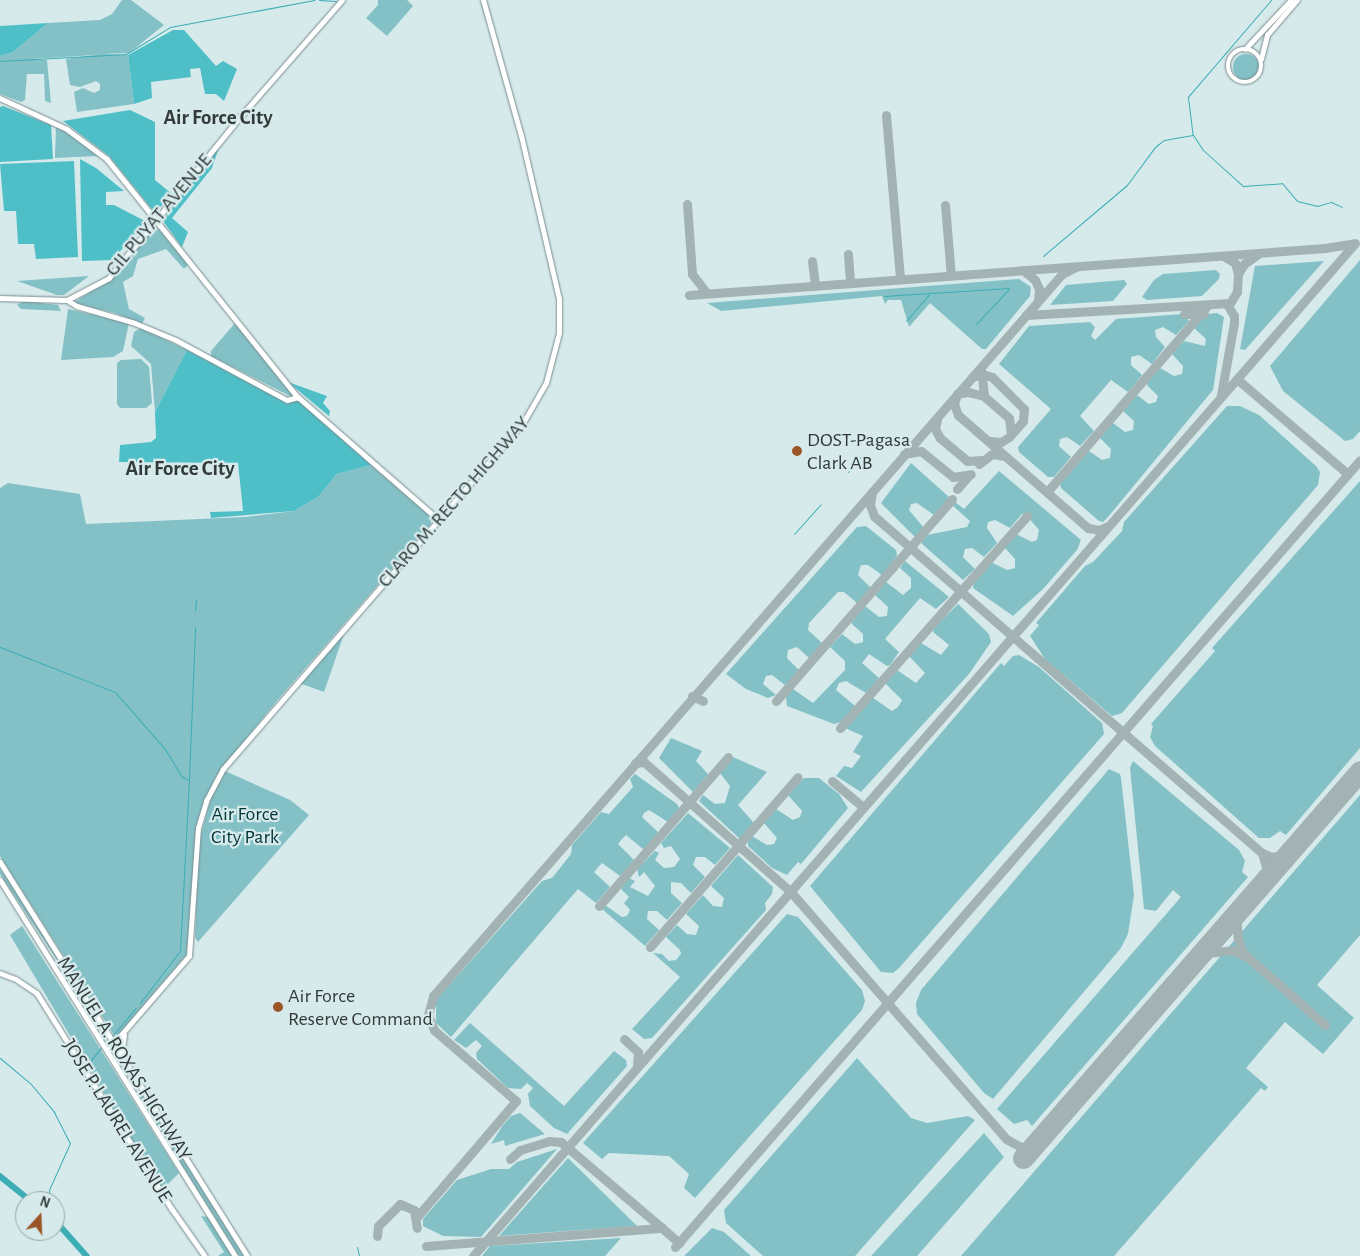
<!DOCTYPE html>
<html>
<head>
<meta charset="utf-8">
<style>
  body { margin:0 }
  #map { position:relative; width:1360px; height:1256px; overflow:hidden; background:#d7eaeb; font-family:"Alegreya Sans",sans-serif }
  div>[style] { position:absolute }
  .green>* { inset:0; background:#83c1c6 }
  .round { border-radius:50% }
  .forest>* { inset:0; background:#4fbfc7 }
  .stream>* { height:1px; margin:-0.5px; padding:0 0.5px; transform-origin:0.5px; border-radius:0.5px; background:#3aadb5 }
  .river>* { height:5.5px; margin:-2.75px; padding:0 2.75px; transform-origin:2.75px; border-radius:2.75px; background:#3aadb5 }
  .taxiway>* { height:9px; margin:-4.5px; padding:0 4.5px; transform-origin:4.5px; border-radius:4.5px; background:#a3b2b3 }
  .runway>* { height:21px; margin:-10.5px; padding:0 10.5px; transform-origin:10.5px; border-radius:10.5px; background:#a3b2b3 }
  .roads { filter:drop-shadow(0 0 1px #7b8c8e) drop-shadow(0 0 1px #7b8c8e) }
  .tertiary>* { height:4.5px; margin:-2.25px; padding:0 2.25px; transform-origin:2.25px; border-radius:2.25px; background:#fff }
  .secondary>* { height:4.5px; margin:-2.25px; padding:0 2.25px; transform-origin:2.25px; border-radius:2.25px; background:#fff }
  .secondary>.ring { margin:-2.25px; padding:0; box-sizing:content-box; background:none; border:4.5px solid #fff; border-radius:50% }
  .primary>* { height:5px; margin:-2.5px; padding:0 2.5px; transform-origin:2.5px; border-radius:2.5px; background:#fff }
  .dots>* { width:14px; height:14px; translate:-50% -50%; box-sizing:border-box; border:2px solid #d7eaeb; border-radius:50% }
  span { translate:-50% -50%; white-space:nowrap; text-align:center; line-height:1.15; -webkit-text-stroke:4.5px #d7eaeb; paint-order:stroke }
  .street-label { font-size:20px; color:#323a3a }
  .poi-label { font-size:20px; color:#323a3a }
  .left { translate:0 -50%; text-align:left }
  .park-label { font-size:20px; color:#003639 }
  .neighbourhood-label { font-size:21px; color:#323a3a; font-weight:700 }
  .north { position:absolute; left:15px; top:1191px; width:50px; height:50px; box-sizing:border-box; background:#d7eaeb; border:1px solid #95a4a4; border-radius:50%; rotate:20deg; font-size:14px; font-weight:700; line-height:20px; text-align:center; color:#323a3a }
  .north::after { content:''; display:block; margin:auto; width:18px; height:22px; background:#9a5628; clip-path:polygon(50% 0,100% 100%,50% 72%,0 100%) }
</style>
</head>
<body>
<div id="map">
  <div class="green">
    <i style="clip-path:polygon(122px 0,131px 0,164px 25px,129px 53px,104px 54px,128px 55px,134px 104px,77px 112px,74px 92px,83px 88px,94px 93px,100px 90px,100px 84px,96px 81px,80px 87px,70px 85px,66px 59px,95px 55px,32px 59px,47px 60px,51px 103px,45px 101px,44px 74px,27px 74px,25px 100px,21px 102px,0 94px,0 56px,13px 52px,48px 23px,100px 20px,112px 14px)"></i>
    <i style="clip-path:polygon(378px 0,407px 0,413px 6px,387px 36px,366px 18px,378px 5px)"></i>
    <i class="round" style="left:1233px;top:54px;width:26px;height:26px"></i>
    <i style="clip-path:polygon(56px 125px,98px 156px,55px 158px)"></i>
    <i style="clip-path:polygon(156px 226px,189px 264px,184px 269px,166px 249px,138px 259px,133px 276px,123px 282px,129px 309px,145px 318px,142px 324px,115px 313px,73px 303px,115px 276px)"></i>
    <i style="clip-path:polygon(1360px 260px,1360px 431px,1353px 439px,1345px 441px,1283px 391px,1270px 366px)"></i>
    <i style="clip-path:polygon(1324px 261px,1245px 350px,1240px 349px,1255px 266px)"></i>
    <i style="clip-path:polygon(1216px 270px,1220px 274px,1219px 279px,1202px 296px,1147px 300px,1142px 297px,1154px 280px,1163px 274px)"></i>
    <i style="clip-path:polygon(89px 276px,64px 295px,57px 295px,17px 281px)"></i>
    <i style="clip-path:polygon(1019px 279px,1031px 287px,1030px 296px,986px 349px,982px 349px,930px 303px,909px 327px,901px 300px,888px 300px,885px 304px,882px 296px,721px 311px,707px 303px)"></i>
    <i style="clip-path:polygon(1124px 280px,1127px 284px,1113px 301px,1050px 305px,1066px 285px)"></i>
    <i style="clip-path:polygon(23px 301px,58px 305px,61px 311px,21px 309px,17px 305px)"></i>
    <i style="clip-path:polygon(68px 309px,129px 323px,123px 351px,113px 357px,61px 360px)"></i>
    <i style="clip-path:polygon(1217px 313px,1224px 317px,1213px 390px,1108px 517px,1103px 522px,1099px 521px,1061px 488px,1060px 483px,1089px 451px,1102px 460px,1110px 458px,1111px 449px,1100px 438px,1113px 423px,1125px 432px,1133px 430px,1134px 421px,1123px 411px,1137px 395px,1149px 404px,1156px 402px,1158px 396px,1147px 385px,1148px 381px,1160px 368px,1174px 376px,1182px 374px,1183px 366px,1172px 354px,1184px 341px,1205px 346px,1206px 339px,1194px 328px,1206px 314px)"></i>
    <i style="clip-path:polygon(1183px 314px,1189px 321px,1176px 335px,1163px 327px,1155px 330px,1156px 337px,1165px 347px,1152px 364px,1139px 355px,1131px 357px,1131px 365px,1142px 375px,1128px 392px,1111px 380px,1080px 416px,1094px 431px,1080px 446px,1067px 437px,1060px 439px,1059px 446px,1071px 457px,1054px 477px,1048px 477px,1019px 452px,1018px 447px,1051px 409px,999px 364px,1029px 326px,1090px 322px,1095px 327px,1091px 336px,1095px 340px,1116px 319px)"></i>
    <i style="clip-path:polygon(235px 323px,292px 393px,292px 397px,211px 356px,211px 351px)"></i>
    <i style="clip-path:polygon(141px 328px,187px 350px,155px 412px,151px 364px,131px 346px,134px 332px)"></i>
    <i style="clip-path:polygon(141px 359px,149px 367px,152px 403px,146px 408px,120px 408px,117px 404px,117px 363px,121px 360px)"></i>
    <i style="clip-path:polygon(1227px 406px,1240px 406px,1259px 415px,1316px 466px,1320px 472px,1318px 485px,1122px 713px,1112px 716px,1045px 659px,1030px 636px,1039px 625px,1036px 623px,1085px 566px,1093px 562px,1122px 531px,1124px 522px)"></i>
    <i style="clip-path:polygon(911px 463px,949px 497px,934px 515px,917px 503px,911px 504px,909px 510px,924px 528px,915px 537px,881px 503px)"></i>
    <i style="clip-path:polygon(371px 465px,431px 517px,431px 524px,275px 703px,216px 776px,200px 813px,187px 954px,119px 1034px,114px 1035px,0 856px,0 488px,8px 483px,80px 494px,86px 524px,245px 517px,294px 511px,318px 497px,337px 474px)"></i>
    <i style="clip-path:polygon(999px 471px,1081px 540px,1077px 550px,1042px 590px,1013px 616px,973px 588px,974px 582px,991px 562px,1007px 570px,1015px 568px,1015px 559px,1005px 548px,1016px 534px,1032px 542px,1037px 540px,1039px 530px,1027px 516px,1022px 514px,1010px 528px,995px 520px,988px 522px,987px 528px,997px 543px,984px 557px,972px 548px,965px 549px,963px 557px,975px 569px,963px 580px,921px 543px,927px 535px,967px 527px,970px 521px,952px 505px,955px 502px,964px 509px)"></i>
    <i style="clip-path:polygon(1360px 481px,1360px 748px,1286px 835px,1280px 831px,1270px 838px,1259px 838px,1155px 746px,1150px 737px,1153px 726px,1151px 724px,1215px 651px,1212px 648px)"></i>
    <i style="clip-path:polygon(866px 526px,896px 550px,897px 556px,882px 575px,868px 565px,861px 565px,858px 575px,871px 588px,857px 603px,844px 592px,838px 592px,809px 623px,808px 630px,822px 643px,809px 658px,797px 647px,788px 650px,787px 658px,799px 670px,785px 685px,772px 675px,766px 676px,763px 684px,776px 695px,768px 698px,746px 689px,726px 674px,857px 527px)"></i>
    <i style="clip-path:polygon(905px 561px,949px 597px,936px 609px,920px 598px,885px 639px,899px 652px,890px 665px,887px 666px,869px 654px,862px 663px,879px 678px,866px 693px,846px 681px,839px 683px,836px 690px,855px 706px,841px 722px,834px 724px,787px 706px,786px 697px,793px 689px,813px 703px,845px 670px,845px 661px,830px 647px,842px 634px,855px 644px,863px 642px,863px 634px,851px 623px,865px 606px,879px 617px,887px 616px,888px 607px,875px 595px,886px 582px,903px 595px,911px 588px,911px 578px,900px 568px)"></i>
    <i style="clip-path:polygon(958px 604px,989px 634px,991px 642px,969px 674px,861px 792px,836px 776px,844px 766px,852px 768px,861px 756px,853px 752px,863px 736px,845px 728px,873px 698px,892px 711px,898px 707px,902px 700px,885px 683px,897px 670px,916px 683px,925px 673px,909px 656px,921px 643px,941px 655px,949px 645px,933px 632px,934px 628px)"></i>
    <i style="clip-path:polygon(345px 631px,324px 692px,299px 683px)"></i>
    <i style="clip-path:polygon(1019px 655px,1039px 667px,1102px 723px,1104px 734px,899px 968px,893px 973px,881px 972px,810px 886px,1001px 663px,1004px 666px,1013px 656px)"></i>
    <i style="clip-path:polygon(671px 738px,702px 751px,696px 761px,708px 774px,693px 792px,659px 758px)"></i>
    <i style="clip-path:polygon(733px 757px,767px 772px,738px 805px,754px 823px,740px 839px,699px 801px,703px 795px,715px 804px,725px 803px,730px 786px,720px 773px)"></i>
    <i style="clip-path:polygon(1133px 761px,1239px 850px,1245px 861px,1242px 872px,1248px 877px,1032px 1126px,1027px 1120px,1014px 1124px,997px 1109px,1181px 897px,1173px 890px,1156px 911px,1144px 909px,1130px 768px)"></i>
    <i style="clip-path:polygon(1109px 769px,1120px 774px,1121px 778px,1134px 895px,1128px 934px,1121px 948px,993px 1099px,984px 1093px,917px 1014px,916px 1003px,921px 990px)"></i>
    <i style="clip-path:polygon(225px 771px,290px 800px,309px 815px,198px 942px,195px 937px,199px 842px,212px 794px)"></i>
    <i style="clip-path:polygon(635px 774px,677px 804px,680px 810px,668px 822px,649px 810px,644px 813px,642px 817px,659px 833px,644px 850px,626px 835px,621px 840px,618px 844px,634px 860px,620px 876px,602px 863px,594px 872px,610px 887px,596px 903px,578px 889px,451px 1037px,436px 1023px,436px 1000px,542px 881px,552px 878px,571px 854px,572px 845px,601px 812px,609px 814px,633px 787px,630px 779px)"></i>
    <i style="clip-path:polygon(804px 778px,819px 778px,839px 794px,848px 808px,801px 864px,798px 862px,787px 875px,772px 868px,748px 846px,748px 842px,752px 836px,767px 845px,774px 844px,777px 838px,764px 823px,776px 809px,793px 820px,800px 817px,802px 811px,788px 795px)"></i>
    <i style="clip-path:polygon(1360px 795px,1360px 935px,1317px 985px,1354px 1018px,1323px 1054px,1285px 1022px,1246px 1068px,1268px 1087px,1265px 1091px,1261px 1088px,1114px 1256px,961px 1256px)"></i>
    <i style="clip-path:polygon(688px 813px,730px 848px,715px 865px,705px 857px,696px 857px,693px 865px,705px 877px,691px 893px,681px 883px,671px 882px,671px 893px,682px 903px,667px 920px,657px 911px,648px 911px,647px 919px,659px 930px,645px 946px,602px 909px,605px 905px,622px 917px,627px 916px,630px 910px,624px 903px,629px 897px,621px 889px,629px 878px,635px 881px,630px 887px,648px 896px,655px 886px,644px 872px,639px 877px,637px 869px,655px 851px,659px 853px,655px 860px,664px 868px,674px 867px,680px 859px,671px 846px,664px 848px,661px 843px)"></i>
    <i style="clip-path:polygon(738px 855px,773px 887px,772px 894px,765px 903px,766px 910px,652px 1038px,644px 1039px,632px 1029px,680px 977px,653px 953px,662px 954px,669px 961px,676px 960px,681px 954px,680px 950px,666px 937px,677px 925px,687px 934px,696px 935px,699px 926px,686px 914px,703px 895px,713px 906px,722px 907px,724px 898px,711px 886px)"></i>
    <i style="clip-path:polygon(0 869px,9px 881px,73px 984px,0 874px)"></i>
    <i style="clip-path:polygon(787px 914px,798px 917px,862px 990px,865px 1001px,862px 1010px,695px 1198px,684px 1188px,689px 1174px,669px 1156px,609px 1153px,602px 1159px,583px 1143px)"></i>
    <i style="clip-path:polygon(22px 926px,179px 1173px,162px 1190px,10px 935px)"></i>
    <i style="clip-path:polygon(470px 1023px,564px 1106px,614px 1051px,626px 1060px,627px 1066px,567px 1134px,554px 1128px,530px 1106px,528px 1094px,533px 1088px,527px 1083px,521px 1089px,508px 1088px,477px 1059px,476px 1053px,482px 1046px,476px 1040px,466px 1048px,454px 1040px)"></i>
    <i style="clip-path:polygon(857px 1058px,911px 1118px,927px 1123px,968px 1116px,975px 1120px,855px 1256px,763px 1256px,726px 1223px,724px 1210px)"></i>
    <i style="clip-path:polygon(142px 1094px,156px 1114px,244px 1256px,239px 1256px,140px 1098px,139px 1095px)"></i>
    <i style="clip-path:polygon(520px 1113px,545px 1134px,505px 1146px,504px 1140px,491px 1144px,503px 1125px,511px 1116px)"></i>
    <i style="clip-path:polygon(984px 1133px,1004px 1157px,917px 1256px,871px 1256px)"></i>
    <i style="clip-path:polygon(557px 1149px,481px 1237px,443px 1236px,423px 1226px,423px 1219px,457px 1180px,491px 1169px,509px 1169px,517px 1162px)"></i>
    <i style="clip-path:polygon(568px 1158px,637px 1226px,499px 1236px)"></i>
    <i style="clip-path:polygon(201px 1216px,208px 1217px,232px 1256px,218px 1256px,224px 1252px)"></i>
    <i style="clip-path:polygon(712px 1228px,724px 1232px,751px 1256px,684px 1256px)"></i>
    <i style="clip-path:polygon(621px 1238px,605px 1256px,482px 1256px,490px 1246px)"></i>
  </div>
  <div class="forest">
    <i style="clip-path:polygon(48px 23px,13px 52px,0 56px,0 26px)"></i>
    <i style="clip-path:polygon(173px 30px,184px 30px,216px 66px,223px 61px,237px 69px,224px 101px,216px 94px,205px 94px,200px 68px,190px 69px,191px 77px,151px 82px,152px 98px,134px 104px,128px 55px)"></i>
    <i style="clip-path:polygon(3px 106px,51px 125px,53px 159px,0 162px,0 107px)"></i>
    <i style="clip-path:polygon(130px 110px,155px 122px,155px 180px,172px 194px,155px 213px,109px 156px,63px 121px)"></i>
    <i style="clip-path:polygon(219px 147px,212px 168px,172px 218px,188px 232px,182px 247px,163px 221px)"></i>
    <i style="clip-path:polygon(80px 159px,96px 168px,124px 191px,106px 192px,106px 205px,114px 205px,145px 221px,113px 260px,82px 261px)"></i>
    <i style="clip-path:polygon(74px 161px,78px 257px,36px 259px,34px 244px,18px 244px,16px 211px,4px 211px,0 164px)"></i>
    <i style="clip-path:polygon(187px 350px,283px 400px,299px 401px,371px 465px,337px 474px,318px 497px,294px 511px,211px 518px,210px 512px,243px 511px,238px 463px,119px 462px,120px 445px,151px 442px,156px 438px,155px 412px)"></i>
    <i style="clip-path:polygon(288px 382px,327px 396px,323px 403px,330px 411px,329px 416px)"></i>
  </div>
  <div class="stream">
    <i style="left:319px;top:0;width:17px;rotate:3deg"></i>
    <i style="left:1271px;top:0;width:128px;rotate:130.6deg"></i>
    <i style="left:1188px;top:97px;width:38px;rotate:83deg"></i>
    <i style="left:1193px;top:135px;width:18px;rotate:56deg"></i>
    <i style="left:1203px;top:150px;width:54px;rotate:42deg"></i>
    <i style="left:1243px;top:186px;width:39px;rotate:-4deg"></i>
    <i style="left:1282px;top:183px;width:23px;rotate:50deg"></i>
    <i style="left:1297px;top:201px;width:21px;rotate:14deg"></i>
    <i style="left:1317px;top:206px;width:15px;rotate:-16deg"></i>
    <i style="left:1331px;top:202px;width:12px;rotate:24deg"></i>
    <i style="left:0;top:61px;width:126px;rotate:-3.2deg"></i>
    <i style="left:126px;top:54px;width:52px;rotate:-31.5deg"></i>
    <i style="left:170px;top:27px;width:147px;rotate:-10.6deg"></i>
    <i style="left:1043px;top:256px;width:110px;rotate:-40.2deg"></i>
    <i style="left:1127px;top:185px;width:47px;rotate:-53.6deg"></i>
    <i style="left:1155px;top:147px;width:11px;rotate:-38deg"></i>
    <i style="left:1164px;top:140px;width:29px;rotate:-10deg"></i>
    <i style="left:884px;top:296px;width:125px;rotate:-3.7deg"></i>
    <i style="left:906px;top:321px;width:35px;rotate:-49deg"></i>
    <i style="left:976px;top:324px;width:48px;rotate:-46.7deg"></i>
    <i style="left:848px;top:472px;width:19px;rotate:-51deg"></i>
    <i style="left:794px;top:534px;width:40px;rotate:-48deg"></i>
    <i style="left:195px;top:610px;width:10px;rotate:-84deg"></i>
    <i style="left:0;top:647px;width:123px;rotate:21.4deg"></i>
    <i style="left:115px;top:692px;width:76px;rotate:48.7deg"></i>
    <i style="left:165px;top:749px;width:31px;rotate:59deg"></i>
    <i style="left:181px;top:776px;width:9px;rotate:27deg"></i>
    <i style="left:189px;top:780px;width:171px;rotate:93deg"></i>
    <i style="left:180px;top:951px;width:66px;rotate:127.6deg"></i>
    <i style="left:189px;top:779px;width:152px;rotate:-87.7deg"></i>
    <i style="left:113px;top:1035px;width:35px;rotate:-50deg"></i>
    <i style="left:0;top:1058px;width:39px;rotate:40deg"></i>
    <i style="left:30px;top:1083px;width:38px;rotate:50deg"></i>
    <i style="left:54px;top:1112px;width:35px;rotate:63deg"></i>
    <i style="left:70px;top:1143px;width:51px;rotate:114.1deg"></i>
    <i style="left:49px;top:1190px;width:11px;rotate:80deg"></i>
    <i style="left:87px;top:1065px;width:22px;rotate:-51deg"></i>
    <i style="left:357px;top:1247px;width:9px;rotate:77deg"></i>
  </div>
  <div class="river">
    <i style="left:0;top:1176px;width:40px;rotate:39deg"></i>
    <i style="left:55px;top:1220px;width:48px;rotate:48.4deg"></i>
  </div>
  <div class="taxiway">
    <i style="left:886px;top:115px;width:165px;rotate:85.1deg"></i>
    <i style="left:687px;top:204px;width:70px;rotate:85.9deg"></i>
    <i style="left:692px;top:274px;width:24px;rotate:52deg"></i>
    <i style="left:945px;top:205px;width:71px;rotate:85.2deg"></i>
    <i style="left:848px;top:254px;width:29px;rotate:86deg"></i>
    <i style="left:812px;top:261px;width:25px;rotate:83deg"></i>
    <i style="left:1023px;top:270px;width:16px;rotate:40deg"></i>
    <i style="left:1035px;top:280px;width:10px;rotate:66deg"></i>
    <i style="left:1039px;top:289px;width:12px;rotate:95deg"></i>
    <i style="left:1238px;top:274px;width:12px;rotate:-59deg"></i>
    <i style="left:1244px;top:264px;width:16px;rotate:-35deg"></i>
    <i style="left:689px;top:295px;width:638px;rotate:-4.23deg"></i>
    <i style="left:1325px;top:248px;width:30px;rotate:-9deg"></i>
    <i style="left:1184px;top:314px;width:20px"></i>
    <i style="left:1026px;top:315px;width:204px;rotate:-3.4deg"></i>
    <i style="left:1230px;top:303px;width:13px;rotate:-58deg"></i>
    <i style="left:1237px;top:292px;width:18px;rotate:-87deg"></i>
    <i style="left:1238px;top:274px;width:11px;rotate:-105deg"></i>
    <i style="left:1235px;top:263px;width:12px;rotate:-149deg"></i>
    <i style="left:981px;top:370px;width:26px;rotate:83deg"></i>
    <i style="left:972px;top:377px;width:10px;rotate:-17deg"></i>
    <i style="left:982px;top:374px;width:10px;rotate:17deg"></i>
    <i style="left:992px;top:377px;width:45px;rotate:45deg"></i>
    <i style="left:1024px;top:409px;width:12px;rotate:95deg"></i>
    <i style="left:1023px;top:421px;width:21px;rotate:131deg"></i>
    <i style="left:1009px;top:437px;width:9px;rotate:148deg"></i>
    <i style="left:1001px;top:442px;width:11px;rotate:-175deg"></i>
    <i style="left:1237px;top:379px;width:146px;rotate:40.6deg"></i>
    <i style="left:1221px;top:395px;width:73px;rotate:-79.8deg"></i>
    <i style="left:1234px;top:323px;width:7px;rotate:-90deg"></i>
    <i style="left:1234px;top:316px;width:14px;rotate:-120deg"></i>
    <i style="left:937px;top:419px;width:10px;rotate:101deg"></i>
    <i style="left:935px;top:429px;width:10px;rotate:61deg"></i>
    <i style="left:940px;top:438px;width:35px;rotate:40deg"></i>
    <i style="left:967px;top:461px;width:15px;rotate:-4deg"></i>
    <i style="left:1011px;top:434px;width:16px;rotate:-97deg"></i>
    <i style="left:1009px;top:418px;width:33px;rotate:-139deg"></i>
    <i style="left:984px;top:396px;width:16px;rotate:-166deg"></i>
    <i style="left:968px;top:392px;width:11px;rotate:170deg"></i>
    <i style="left:957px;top:394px;width:10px;rotate:107deg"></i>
    <i style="left:954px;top:404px;width:12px;rotate:70deg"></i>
    <i style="left:958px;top:415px;width:172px;rotate:41deg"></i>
    <i style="left:1088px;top:528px;width:11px;rotate:10deg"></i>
    <i style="left:1099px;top:530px;width:8px;rotate:-23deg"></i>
    <i style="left:904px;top:454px;width:17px;rotate:-10deg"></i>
    <i style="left:921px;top:451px;width:41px;rotate:39.1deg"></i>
    <i style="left:953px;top:477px;width:18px;rotate:-9deg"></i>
    <i style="left:979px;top:464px;width:16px;rotate:-38deg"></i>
    <i style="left:992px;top:454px;width:12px;rotate:9deg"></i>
    <i style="left:957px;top:489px;width:18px;rotate:-49deg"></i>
    <i style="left:872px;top:492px;width:13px;rotate:99deg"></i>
    <i style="left:870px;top:505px;width:12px;rotate:70deg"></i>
    <i style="left:874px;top:516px;width:514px;rotate:40.98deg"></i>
    <i style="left:1262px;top:853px;width:19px;rotate:74deg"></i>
    <i style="left:1267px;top:871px;width:14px;rotate:115deg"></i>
    <i style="left:1047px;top:492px;width:247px;rotate:-49.3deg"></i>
    <i style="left:692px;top:696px;width:12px;rotate:24deg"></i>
    <i style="left:776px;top:701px;width:268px;rotate:-48.9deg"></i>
    <i style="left:840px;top:728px;width:283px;rotate:-48.6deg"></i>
    <i style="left:635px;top:763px;width:9px;rotate:-6deg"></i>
    <i style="left:644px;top:762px;width:195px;rotate:41.5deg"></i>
    <i style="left:790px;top:891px;width:329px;rotate:48.9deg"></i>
    <i style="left:1006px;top:1139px;width:26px;rotate:28deg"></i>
    <i style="left:832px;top:781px;width:40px;rotate:40deg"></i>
    <i style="left:1262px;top:853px;width:11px;rotate:22deg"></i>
    <i style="left:1272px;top:857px;width:15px;rotate:-11deg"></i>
    <i style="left:599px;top:906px;width:197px;rotate:-49.1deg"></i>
    <i style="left:1236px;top:913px;width:26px;rotate:86deg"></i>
    <i style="left:1238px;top:939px;width:15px;rotate:70deg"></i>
    <i style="left:1243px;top:953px;width:109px;rotate:41.3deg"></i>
    <i style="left:650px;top:947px;width:225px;rotate:-49deg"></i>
    <i style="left:1200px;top:954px;width:32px;rotate:-7deg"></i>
    <i style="left:1232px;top:950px;width:14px;rotate:25deg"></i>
    <i style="left:624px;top:1039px;width:19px;rotate:43deg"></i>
    <i style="left:638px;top:1052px;width:14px;rotate:94deg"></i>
    <i style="left:510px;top:1159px;width:13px;rotate:-42deg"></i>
    <i style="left:520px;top:1150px;width:30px;rotate:-17deg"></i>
    <i style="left:549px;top:1141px;width:12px;rotate:5deg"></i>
    <i style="left:561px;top:1142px;width:133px;rotate:40.4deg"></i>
    <i style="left:416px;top:1218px;width:154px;rotate:-49.5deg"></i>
    <i style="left:516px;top:1101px;width:108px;rotate:-139.1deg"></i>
    <i style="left:434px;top:1030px;width:16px;rotate:-112deg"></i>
    <i style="left:428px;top:1015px;width:20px;rotate:-75deg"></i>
    <i style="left:433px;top:996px;width:958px;rotate:-48.94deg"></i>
    <i style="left:1062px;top:274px;width:16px;rotate:-27deg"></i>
    <i style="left:377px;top:1236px;width:10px;rotate:-84deg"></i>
    <i style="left:378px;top:1226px;width:31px;rotate:-45deg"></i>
    <i style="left:400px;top:1204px;width:15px;rotate:23deg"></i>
    <i style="left:414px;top:1210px;width:18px;rotate:81deg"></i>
    <i style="left:426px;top:1246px;width:237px;rotate:-4.4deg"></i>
    <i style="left:662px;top:1228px;width:23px;rotate:41deg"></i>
    <i style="left:675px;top:1247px;width:1043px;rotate:-48.96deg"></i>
    <i style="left:473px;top:1256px;width:1343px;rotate:-48.95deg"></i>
  </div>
  <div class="runway">
    <i style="left:1023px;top:1158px;width:513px;rotate:-48.95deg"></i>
  </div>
  <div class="roads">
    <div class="tertiary">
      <i style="left:0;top:98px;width:74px;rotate:24.8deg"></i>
      <i style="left:67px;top:129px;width:50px;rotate:36.9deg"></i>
      <i style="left:107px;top:159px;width:305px;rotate:51.3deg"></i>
      <i style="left:298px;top:397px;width:187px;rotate:41.1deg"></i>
      <i style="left:67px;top:300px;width:12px;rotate:31deg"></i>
      <i style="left:77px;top:306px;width:60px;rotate:16.3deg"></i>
      <i style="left:135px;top:323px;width:44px;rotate:22.5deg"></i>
      <i style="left:176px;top:340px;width:126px;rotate:28.4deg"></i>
      <i style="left:287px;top:400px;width:11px;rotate:-15deg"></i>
      <i style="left:0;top:973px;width:17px;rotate:21deg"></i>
      <i style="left:16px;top:979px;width:25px;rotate:34deg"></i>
      <i style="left:37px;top:993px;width:255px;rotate:58deg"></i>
      <i style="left:172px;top:1209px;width:57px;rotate:54.9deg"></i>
    </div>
    <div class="secondary">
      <i class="ring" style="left:1228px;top:49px;width:29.5px;height:29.5px"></i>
      <i style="left:1245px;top:49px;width:67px;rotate:-46.8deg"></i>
      <i style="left:1261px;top:59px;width:25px;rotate:-76deg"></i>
      <i style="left:1267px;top:35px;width:46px;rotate:-49.4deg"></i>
      <i style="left:0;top:298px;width:67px;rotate:1.7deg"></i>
      <i style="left:67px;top:300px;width:47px;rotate:-27.6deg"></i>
      <i style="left:109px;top:278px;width:208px;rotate:-50.9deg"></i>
      <i style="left:240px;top:117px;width:155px;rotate:-48.9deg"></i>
      <i style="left:108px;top:1050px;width:124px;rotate:-49.2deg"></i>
      <i style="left:189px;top:956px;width:128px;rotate:-86deg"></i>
      <i style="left:198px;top:828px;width:28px;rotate:-73deg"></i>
      <i style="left:206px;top:801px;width:36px;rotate:-62deg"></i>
      <i style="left:223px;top:769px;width:458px;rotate:-49.1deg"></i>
      <i style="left:523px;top:423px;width:46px;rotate:-60.1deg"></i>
      <i style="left:546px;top:383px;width:52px;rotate:-75.4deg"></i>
      <i style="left:559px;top:333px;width:34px;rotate:-90deg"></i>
      <i style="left:559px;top:299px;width:167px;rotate:-103.1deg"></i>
      <i style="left:521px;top:136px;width:141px;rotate:-105.6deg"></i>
      <i style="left:121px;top:1054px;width:19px;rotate:-81deg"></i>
    </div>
    <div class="primary">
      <i style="left:0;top:862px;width:465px;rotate:57.9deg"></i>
      <i style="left:0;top:880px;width:443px;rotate:58deg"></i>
    </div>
  </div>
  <div class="dots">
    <i style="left:797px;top:451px;background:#9a5628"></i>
    <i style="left:278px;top:1007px;background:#9a5628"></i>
  </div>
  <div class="street-label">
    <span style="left:159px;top:215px;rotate:-50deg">GIL PUYAT AVENUE</span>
    <span style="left:454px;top:502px;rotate:-49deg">CLARO M. RECTO HIGHWAY</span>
    <span style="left:124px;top:1059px;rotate:58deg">MANUEL A. ROXAS HIGHWAY</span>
    <span style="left:117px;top:1121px;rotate:58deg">JOSE P. LAUREL AVENUE</span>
  </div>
  <div class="poi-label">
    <span class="left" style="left:807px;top:452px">DOST-Pagasa<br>Clark AB</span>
    <span class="left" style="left:288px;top:1008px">Air Force<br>Reserve Command</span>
  </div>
  <div class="park-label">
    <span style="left:245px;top:826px">Air Force<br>City Park</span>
  </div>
  <div class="neighbourhood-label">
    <span style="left:218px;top:118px">Air Force City</span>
    <span style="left:180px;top:469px">Air Force City</span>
  </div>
  <div class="north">N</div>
</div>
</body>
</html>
